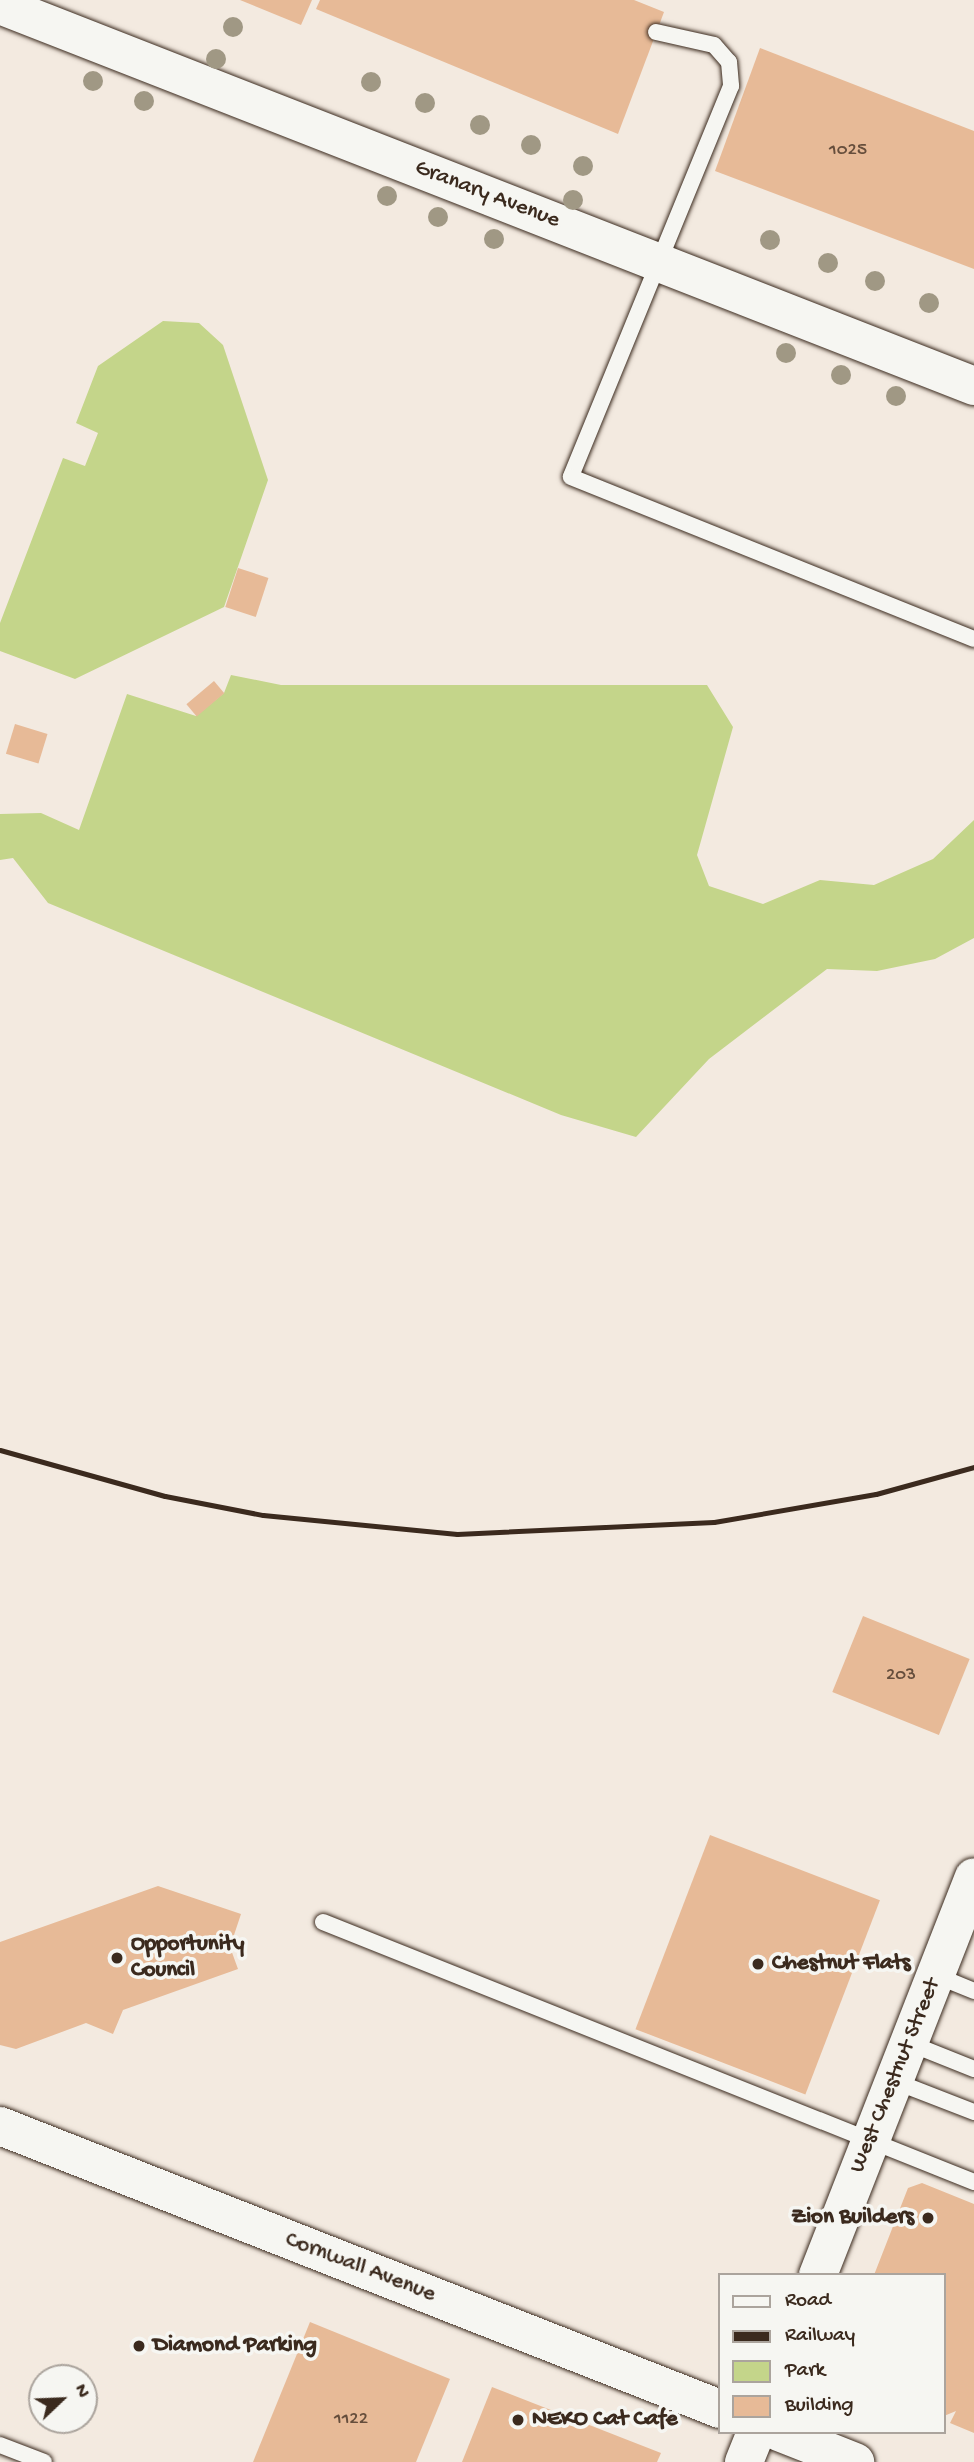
<!DOCTYPE html>
<html>
<head>
<meta charset="utf-8">
<style>
  body { margin:0 }
  #map { position:relative; width:974px; height:2462px; overflow:hidden; background:#f3eae0; font-family:"Gochi Hand",sans-serif }
  div>[style] { position:absolute }
  .green>* { inset:0; background:#c4d58a }
  .building>* { inset:0; background:#e7ba97; transform-origin:0 0 }
  .roads { filter:drop-shadow(0 0 2px #3b2a1e) drop-shadow(0 0 2px #3b2a1e) }
  .lane>* { height:16px; margin:-8px; padding:0 8px; transform-origin:8px; border-radius:8px; background:#f6f6f2 }
  .secondary>* { height:38px; margin:-19px; padding:0 19px; transform-origin:19px; border-radius:19px; background:#f6f6f2 }
  .rail>* { height:5px; margin:-2.5px; padding:0 2.5px; transform-origin:2.5px; border-radius:2.5px; background:#3b2a1e }
  .trees>* { width:20px; height:20px; margin:-10px; border-radius:50%; background:#a09884 }
  .dots>* { width:19px; height:19px; translate:-50% -50%; box-sizing:border-box; border:4px solid #f6f6f2; border-radius:50% }
  span { translate:-50% -50%; white-space:nowrap; text-align:center; line-height:1.15; -webkit-text-stroke:7px #f6f6f2; paint-order:stroke }
  .number-label { font-size:19px; color:#664e3c }
  .number-label span { -webkit-text-stroke-width:0 }
  .street-label { font-size:23px; color:#3b2a1e }
  .poi-label { font-size:23px; color:#3b2a1e; font-weight:700 }
  .left { translate:0 -50%; text-align:left }
  .right { translate:-100% -50%; text-align:right }
  .legend { position:absolute; left:718px; top:2273px; width:228px; height:161px; box-sizing:border-box; background:#f6f6f2; border:2px solid #aba49d; margin:0; padding:9px 12px; list-style:none; font-size:21px; color:#3b2a1e }
  .legend li { display:flex; align-items:center; gap:14px; height:35px }
  .legend b { width:35px; border:2px solid #aba49d }
  .north { position:absolute; left:28px; top:2364px; width:70px; height:70px; box-sizing:border-box; background:#f6f6f2; border:2px solid #aba49d; border-radius:50%; rotate:67deg; font-size:19px; font-weight:700; line-height:28px; text-align:center; color:#3b2a1e }
  .north::after { content:''; display:block; margin:auto; width:24px; height:32px; background:#3b2a1e; clip-path:polygon(50% 0,100% 100%,50% 72%,0 100%) }
</style>
</head>
<body>
<div id="map">
  <div class="green">
    <i style="clip-path:polygon(163px 321px,199px 323px,223px 345px,268px 480px,224px 607px,75px 679px,0 651px,0 623px,63px 458px,85px 466px,98px 433px,76px 423px,98px 366px)"></i>
    <i style="clip-path:polygon(231px 675px,281px 685px,707px 685px,733px 727px,697px 855px,709px 886px,763px 904px,820px 880px,874px 885px,933px 859px,974px 820px,974px 938px,935px 959px,877px 971px,827px 969px,709px 1059px,636px 1137px,561px 1115px,48px 903px,13px 858px,0 860px,0 814px,41px 813px,79px 830px,127px 694px,196px 716px,224px 693px)"></i>
  </div>
  <div class="building">
    <i style="clip-path:polygon(240px 0,312px 0,301px 25px)"></i>
    <i style="clip-path:polygon(320px 0,634px 0,664px 12px,618px 134px,316px 9px)"></i>
    <i style="clip-path:polygon(760px 48px,974px 131px,974px 269px,715px 171px)"></i>
    <i style="left:238px;top:568px;width:32px;height:41px;rotate:18deg"></i>
    <i style="left:214px;top:681px;width:16px;height:36px;rotate:50deg"></i>
    <i style="left:15px;top:724px;width:34px;height:31px;rotate:17deg"></i>
    <i style="left:863px;top:1616px;width:115px;height:82px;rotate:22deg"></i>
    <i style="left:710px;top:1835px;width:182px;height:208px;rotate:21deg"></i>
    <i style="clip-path:polygon(158px 1886px,241px 1914px,230px 1947px,238px 1969px,123px 2010px,113px 2034px,86px 2023px,16px 2049px,0 2045px,0 1942px)"></i>
    <i style="clip-path:polygon(922px 2183px,974px 2204px,974px 2433px,950px 2423px,956px 2411px,944px 2416px,944px 2275px,874px 2275px,908px 2188px)"></i>
    <i style="clip-path:polygon(310px 2322px,450px 2379px,416px 2462px,253px 2462px)"></i>
    <i style="clip-path:polygon(492px 2387px,661px 2453px,657px 2462px,462px 2462px)"></i>
  </div>
  <div class="roads">
    <div class="lane">
      <i style="left:656px;top:32px;width:59px;rotate:12.6deg"></i>
      <i style="left:714px;top:45px;width:23px;rotate:49deg"></i>
      <i style="left:729px;top:62px;width:24px;rotate:85deg"></i>
      <i style="left:731px;top:86px;width:422px;rotate:112.3deg"></i>
      <i style="left:571px;top:477px;width:434px;rotate:21.9deg"></i>
      <i style="left:323px;top:1922px;width:701px;rotate:21.77deg"></i>
      <i style="left:935px;top:1975px;width:42px;rotate:22.3deg"></i>
      <i style="left:909px;top:2043px;width:70px;rotate:21.8deg"></i>
      <i style="left:894px;top:2081px;width:86px;rotate:21.2deg"></i>
      <i style="left:0;top:2445px;width:47px;rotate:21.1deg"></i>
    </div>
    <div class="secondary">
      <i style="left:0;top:5px;width:1046px;rotate:21.36deg"></i>
      <i style="left:0;top:2126px;width:774px;rotate:21.46deg"></i>
      <i style="left:818px;top:2275px;width:427px;rotate:-68.6deg"></i>
      <i style="left:779px;top:2432px;width:82px;rotate:21.5deg"></i>
      <i style="left:744px;top:2462px;width:32px;rotate:-68deg"></i>
    </div>
  </div>
  <div class="rail">
    <i style="left:0;top:1450px;width:171px;rotate:15.6deg"></i>
    <i style="left:165px;top:1496px;width:100px;rotate:11deg"></i>
    <i style="left:263px;top:1515px;width:195px;rotate:5.6deg"></i>
    <i style="left:457px;top:1534px;width:257px;rotate:-2.7deg"></i>
    <i style="left:714px;top:1522px;width:164px;rotate:-9.8deg"></i>
    <i style="left:876px;top:1494px;width:102px;rotate:-15.4deg"></i>
  </div>
  <div class="trees">
    <i style="left:233px;top:27px"></i>
    <i style="left:216px;top:59px"></i>
    <i style="left:93px;top:81px"></i>
    <i style="left:371px;top:82px"></i>
    <i style="left:144px;top:101px"></i>
    <i style="left:425px;top:103px"></i>
    <i style="left:480px;top:125px"></i>
    <i style="left:531px;top:145px"></i>
    <i style="left:583px;top:166px"></i>
    <i style="left:387px;top:196px"></i>
    <i style="left:573px;top:200px"></i>
    <i style="left:438px;top:217px"></i>
    <i style="left:494px;top:239px"></i>
    <i style="left:770px;top:240px"></i>
    <i style="left:828px;top:263px"></i>
    <i style="left:875px;top:281px"></i>
    <i style="left:929px;top:303px"></i>
    <i style="left:786px;top:353px"></i>
    <i style="left:841px;top:375px"></i>
    <i style="left:896px;top:396px"></i>
  </div>
  <div class="dots">
    <i style="left:117px;top:1958px;background:#3b2a1e"></i>
    <i style="left:758px;top:1964px;background:#3b2a1e"></i>
    <i style="left:928px;top:2218px;background:#3b2a1e"></i>
    <i style="left:139px;top:2346px;background:#3b2a1e"></i>
    <i style="left:518px;top:2420px;background:#3b2a1e"></i>
  </div>
  <div class="number-label">
    <span style="left:848px;top:151px">1025</span>
    <span style="left:901px;top:1676px">203</span>
    <span style="left:351px;top:2420px">1122</span>
  </div>
  <div class="street-label">
    <span style="left:487px;top:195px;rotate:21deg">Granary Avenue</span>
    <span style="left:896px;top:2076px;rotate:-68deg">West Chestnut Street</span>
    <span style="left:360px;top:2268px;rotate:21deg">Cornwall Avenue</span>
  </div>
  <div class="poi-label">
    <span class="left" style="left:131px;top:1958px">Opportunity<br>Council</span>
    <span class="left" style="left:772px;top:1964px">Chestnut Flats</span>
    <span class="right" style="left:914px;top:2218px">Zion Builders</span>
    <span class="left" style="left:153px;top:2346px">Diamond Parking</span>
    <span class="left" style="left:532px;top:2420px">NEKO Cat Cafe</span>
  </div>
  <ul class="legend">
  <li><b style="height:9px;background:#f6f6f2"></b>Road</li>
  <li><b style="height:9px;background:#3b2a1e"></b>Railway</li>
  <li><b style="height:19px;background:#c4d58a"></b>Park</li>
  <li><b style="height:19px;background:#e7ba97"></b>Building</li>
  </ul>
  <div class="north">N</div>
</div>
</body>
</html>
